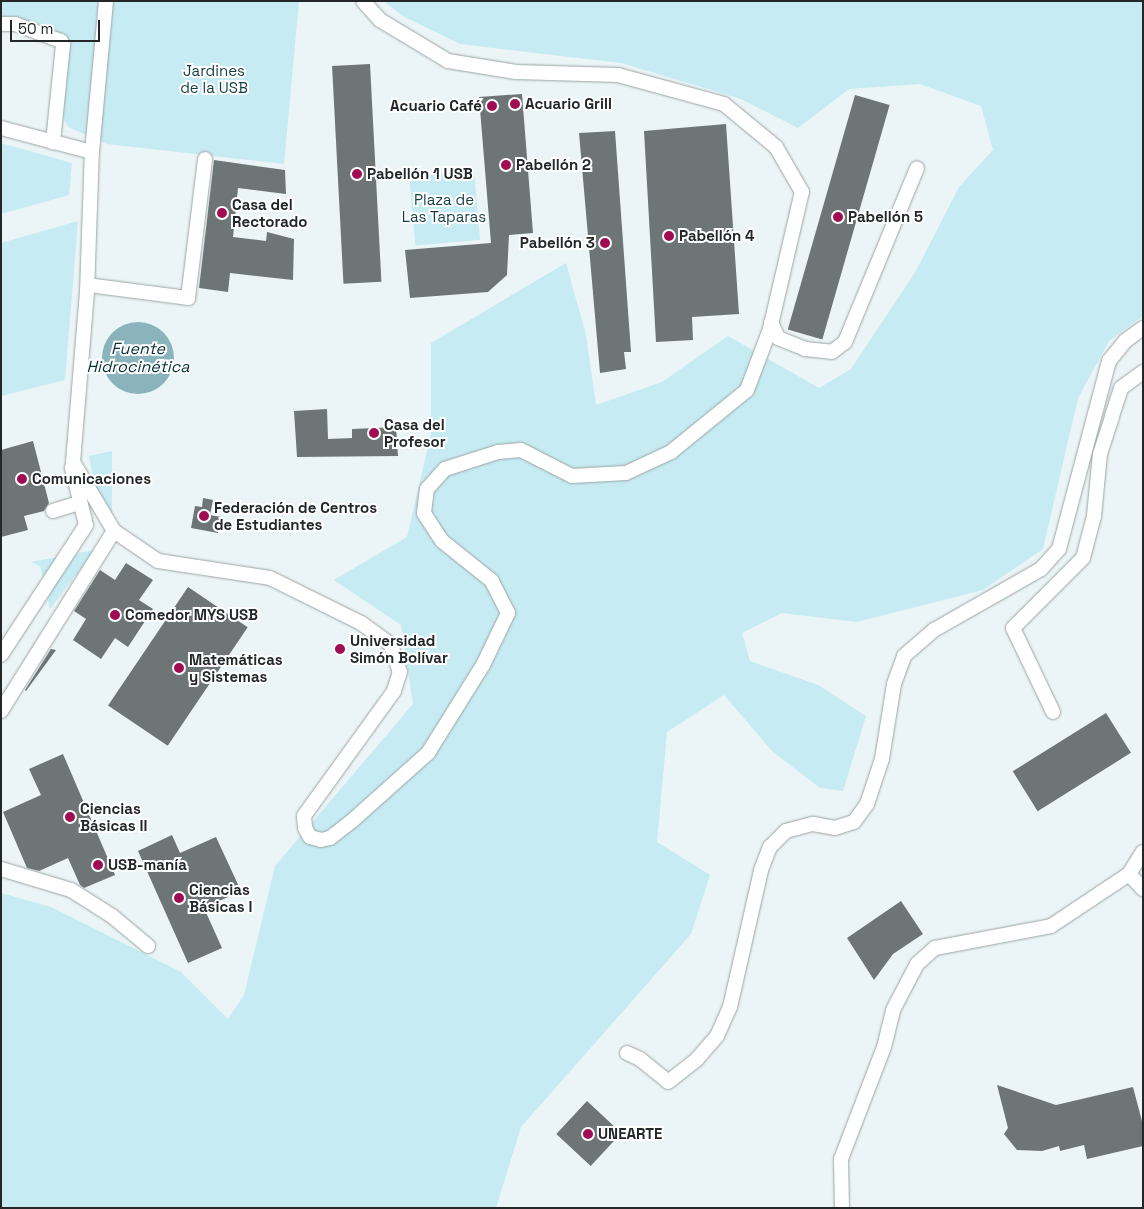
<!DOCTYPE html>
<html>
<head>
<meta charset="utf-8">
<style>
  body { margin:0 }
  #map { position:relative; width:1144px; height:1209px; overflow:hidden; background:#ebf4f6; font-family:"Space Grotesk",sans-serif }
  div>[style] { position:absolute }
  .green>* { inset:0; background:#c6ebf2; transform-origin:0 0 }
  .water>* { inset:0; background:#8ab3bb }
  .round { border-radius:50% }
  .building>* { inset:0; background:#6d7577; transform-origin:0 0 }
  .roads { filter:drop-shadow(0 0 1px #9ba4a5) drop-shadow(0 0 1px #9ba4a5) }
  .minor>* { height:14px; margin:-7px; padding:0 7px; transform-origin:7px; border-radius:7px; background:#fff }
  .dots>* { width:14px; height:14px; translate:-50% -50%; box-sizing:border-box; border:2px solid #fff; border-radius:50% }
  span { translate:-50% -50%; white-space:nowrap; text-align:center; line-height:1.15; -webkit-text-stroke:4px #fff; paint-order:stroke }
  .park-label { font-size:15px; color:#153d44 }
  .poi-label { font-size:15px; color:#242728; font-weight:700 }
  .left { translate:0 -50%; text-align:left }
  .right { translate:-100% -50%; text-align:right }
  .water-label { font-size:16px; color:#063036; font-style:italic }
  .frame { position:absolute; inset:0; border:2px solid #242728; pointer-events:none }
  .scale { position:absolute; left:10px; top:20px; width:90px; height:22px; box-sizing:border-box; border:2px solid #242728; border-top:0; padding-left:6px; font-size:15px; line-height:18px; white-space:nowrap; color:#242728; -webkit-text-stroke:4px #fff; paint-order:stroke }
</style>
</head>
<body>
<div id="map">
  <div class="green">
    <i style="clip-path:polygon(1px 1px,299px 1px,284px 164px,107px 144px,68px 127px,56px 103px,62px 44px,1px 26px)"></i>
    <i style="clip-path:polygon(384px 1px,1143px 1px,1143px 316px,1109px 341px,1078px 398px,1043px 549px,983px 590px,857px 622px,782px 613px,742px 633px,750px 661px,818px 685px,866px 716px,843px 791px,820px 788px,773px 752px,724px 695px,667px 732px,657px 842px,710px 875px,691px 934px,521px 1127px,496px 1208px,1px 1208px,1px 893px,51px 907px,181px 972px,228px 1019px,244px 995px,275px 866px,413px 704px,401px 625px,334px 580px,407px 537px,431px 434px,431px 343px,566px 263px,586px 335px,596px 405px,662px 382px,728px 336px,819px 388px,851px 369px,916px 271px,959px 187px,993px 150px,981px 106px,920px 84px,849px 89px,798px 128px,741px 99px,621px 63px,460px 44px,401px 15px)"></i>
    <i style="clip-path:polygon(1px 143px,72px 163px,69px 195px,1px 214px)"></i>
    <i style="left:474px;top:170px;width:70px;height:65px;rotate:85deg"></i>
    <i style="clip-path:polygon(78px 221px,65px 380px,1px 396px,1px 243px)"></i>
    <i style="clip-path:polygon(112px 451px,112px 522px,102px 525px,89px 456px)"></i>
    <i style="clip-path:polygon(95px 550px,50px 609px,40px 566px,31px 562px)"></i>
  </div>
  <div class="water">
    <i class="round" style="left:102px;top:322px;width:72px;height:72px"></i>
  </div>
  <div class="building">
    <i style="left:370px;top:64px;width:218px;height:38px;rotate:87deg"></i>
    <i style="clip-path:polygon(522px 94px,533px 233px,509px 235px,507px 275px,488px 292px,410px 298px,405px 250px,491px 243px,479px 97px)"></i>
    <i style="left:855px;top:95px;width:36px;height:244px;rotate:16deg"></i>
    <i style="clip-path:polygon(726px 124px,739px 314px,692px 317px,693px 340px,656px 342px,644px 131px)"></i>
    <i style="clip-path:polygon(615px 131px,631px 352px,624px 352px,626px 369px,600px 373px,579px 133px)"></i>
    <i style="clip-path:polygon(214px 160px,285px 170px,286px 194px,238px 188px,233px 237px,266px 241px,267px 232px,294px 239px,293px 280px,230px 273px,228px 292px,199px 288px)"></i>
    <i style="clip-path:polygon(327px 409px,328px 439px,352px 438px,352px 429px,396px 427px,398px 456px,297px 457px,294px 411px)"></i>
    <i style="clip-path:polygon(33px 441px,49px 503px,44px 511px,24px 516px,28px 530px,1px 537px,1px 450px)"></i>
    <i style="clip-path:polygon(203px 498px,213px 500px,210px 515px,221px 517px,218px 533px,191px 528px,195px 506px,202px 507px)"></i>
    <i style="clip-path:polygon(126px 563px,153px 580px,139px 600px,153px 609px,128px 647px,115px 638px,101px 659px,73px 640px,86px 619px,74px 611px,100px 570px,115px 580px)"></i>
    <i style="left:188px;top:587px;width:72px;height:143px;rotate:34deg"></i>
    <i style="clip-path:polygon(51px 649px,56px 650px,26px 691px,25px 690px)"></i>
    <i style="left:1106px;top:713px;width:47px;height:110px;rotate:58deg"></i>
    <i style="clip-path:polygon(63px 754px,115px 875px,84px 888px,80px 885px,68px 858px,39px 871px,27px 868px,3px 812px,41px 795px,29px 769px)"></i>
    <i style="clip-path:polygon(172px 835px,180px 853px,216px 837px,241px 891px,204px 908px,222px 948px,188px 963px,138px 851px)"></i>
    <i style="clip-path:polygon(901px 901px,923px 934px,893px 954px,874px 980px,847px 938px)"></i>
    <i style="clip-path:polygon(997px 1085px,1056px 1105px,1133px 1087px,1143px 1125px,1143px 1146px,1087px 1159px,1084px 1145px,1060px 1151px,1059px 1146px,1042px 1151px,1017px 1150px,1004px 1134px,1008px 1128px)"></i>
    <i style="left:587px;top:1101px;width:47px;height:45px;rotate:43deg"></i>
  </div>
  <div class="roads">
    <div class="minor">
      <i style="left:1px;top:24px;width:14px"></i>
      <i style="left:15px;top:24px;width:49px;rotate:20.3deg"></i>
      <i style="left:61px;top:41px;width:4px;rotate:63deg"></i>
      <i style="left:63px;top:45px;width:98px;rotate:95.9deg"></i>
      <i style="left:1px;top:128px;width:94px;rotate:14.8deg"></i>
      <i style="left:88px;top:285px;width:101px;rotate:7.4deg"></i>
      <i style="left:188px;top:298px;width:140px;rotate:-83deg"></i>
      <i style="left:771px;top:322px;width:17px;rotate:66deg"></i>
      <i style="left:778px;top:338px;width:29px;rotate:22deg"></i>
      <i style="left:805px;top:349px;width:27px;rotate:6deg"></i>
      <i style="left:832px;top:352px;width:16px;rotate:-38deg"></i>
      <i style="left:845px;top:342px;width:188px;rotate:-67.5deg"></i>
      <i style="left:53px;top:511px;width:28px;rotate:-17deg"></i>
      <i style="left:114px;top:531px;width:53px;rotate:34.3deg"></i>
      <i style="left:158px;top:561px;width:113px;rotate:8.6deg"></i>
      <i style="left:270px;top:578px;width:102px;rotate:26.3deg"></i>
      <i style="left:361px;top:623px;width:37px;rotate:36deg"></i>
      <i style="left:391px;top:645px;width:28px;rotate:72deg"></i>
      <i style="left:400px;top:672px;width:20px;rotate:108deg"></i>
      <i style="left:394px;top:691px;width:154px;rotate:125.8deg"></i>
      <i style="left:304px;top:816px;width:12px;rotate:85deg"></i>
      <i style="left:305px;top:828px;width:10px;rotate:61deg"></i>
      <i style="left:310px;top:837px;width:11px;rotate:15deg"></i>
      <i style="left:321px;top:840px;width:9px;rotate:-13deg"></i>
      <i style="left:330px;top:838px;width:29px;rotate:-38deg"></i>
      <i style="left:353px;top:820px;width:101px;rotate:-41.8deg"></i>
      <i style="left:428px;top:753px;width:104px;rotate:-58deg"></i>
      <i style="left:483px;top:665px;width:58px;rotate:-64.3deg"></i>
      <i style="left:508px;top:613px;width:36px;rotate:-117deg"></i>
      <i style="left:492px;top:581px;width:64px;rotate:-141.3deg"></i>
      <i style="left:442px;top:541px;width:33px;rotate:-123deg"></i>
      <i style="left:424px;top:513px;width:24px;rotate:-83deg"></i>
      <i style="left:427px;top:489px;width:27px;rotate:-48deg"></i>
      <i style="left:445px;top:469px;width:56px;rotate:-17.8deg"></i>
      <i style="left:498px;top:452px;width:23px;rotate:-5deg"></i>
      <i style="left:521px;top:450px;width:57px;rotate:27deg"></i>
      <i style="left:572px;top:476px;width:54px;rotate:-3.2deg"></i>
      <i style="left:626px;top:473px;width:50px;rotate:-25deg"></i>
      <i style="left:671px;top:452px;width:98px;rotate:-39.2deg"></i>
      <i style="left:747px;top:390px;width:65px;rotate:-69.3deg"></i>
      <i style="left:770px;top:329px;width:141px;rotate:-76.9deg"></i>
      <i style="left:802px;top:192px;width:52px;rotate:-120deg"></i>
      <i style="left:776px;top:147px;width:67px;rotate:-140.4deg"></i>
      <i style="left:724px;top:104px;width:110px;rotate:-164.7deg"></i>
      <i style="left:618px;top:75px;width:102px;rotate:-178.3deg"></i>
      <i style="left:516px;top:72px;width:69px;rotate:-170.8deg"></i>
      <i style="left:448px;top:61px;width:79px;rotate:-148.9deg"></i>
      <i style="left:380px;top:20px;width:25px;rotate:-132deg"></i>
      <i style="left:1px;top:655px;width:155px;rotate:-56.8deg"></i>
      <i style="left:86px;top:525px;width:59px;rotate:-103.8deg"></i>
      <i style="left:1px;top:711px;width:213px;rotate:-57.9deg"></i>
      <i style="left:114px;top:531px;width:80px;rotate:-120.7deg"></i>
      <i style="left:73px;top:462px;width:171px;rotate:-85.3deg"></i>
      <i style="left:87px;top:292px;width:140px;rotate:-88deg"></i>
      <i style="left:92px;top:152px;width:152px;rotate:-84.7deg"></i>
      <i style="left:1053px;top:712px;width:93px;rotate:-115.5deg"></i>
      <i style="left:1013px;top:628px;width:99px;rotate:-45deg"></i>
      <i style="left:1083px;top:558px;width:43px;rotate:-75.3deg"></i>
      <i style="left:1094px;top:516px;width:62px;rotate:-84.5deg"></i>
      <i style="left:1100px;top:454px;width:40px;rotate:-72deg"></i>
      <i style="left:1112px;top:416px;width:29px;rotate:-72deg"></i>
      <i style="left:1121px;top:388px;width:27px;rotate:-36deg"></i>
      <i style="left:1px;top:869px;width:73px;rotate:16.7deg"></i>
      <i style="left:71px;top:890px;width:49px;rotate:32.4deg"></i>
      <i style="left:112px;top:916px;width:47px;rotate:39.8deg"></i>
      <i style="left:1129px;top:874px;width:21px;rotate:47deg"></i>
      <i style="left:627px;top:1053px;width:14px;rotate:25deg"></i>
      <i style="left:640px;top:1059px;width:36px;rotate:39deg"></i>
      <i style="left:668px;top:1082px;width:37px;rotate:-38deg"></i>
      <i style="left:697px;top:1059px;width:30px;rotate:-49deg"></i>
      <i style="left:717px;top:1036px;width:32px;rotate:-66deg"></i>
      <i style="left:730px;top:1007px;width:140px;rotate:-77.2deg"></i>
      <i style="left:761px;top:870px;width:25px;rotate:-69deg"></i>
      <i style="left:770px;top:847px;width:23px;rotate:-45deg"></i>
      <i style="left:786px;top:831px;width:28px;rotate:-15deg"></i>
      <i style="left:813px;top:824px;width:22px;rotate:10deg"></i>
      <i style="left:835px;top:828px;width:20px;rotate:-18deg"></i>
      <i style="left:854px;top:822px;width:22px;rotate:-54deg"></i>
      <i style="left:867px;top:804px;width:47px;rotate:-71.6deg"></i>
      <i style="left:882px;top:759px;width:76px;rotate:-80.9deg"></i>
      <i style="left:894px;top:684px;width:30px;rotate:-70deg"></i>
      <i style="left:904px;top:656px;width:40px;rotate:-41deg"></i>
      <i style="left:934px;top:630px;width:123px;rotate:-29.7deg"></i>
      <i style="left:1041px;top:569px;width:27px;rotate:-48deg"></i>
      <i style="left:1059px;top:549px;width:195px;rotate:-75.1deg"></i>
      <i style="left:1109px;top:361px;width:26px;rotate:-51deg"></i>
      <i style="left:1125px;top:341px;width:22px;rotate:-36deg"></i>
      <i style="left:842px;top:1208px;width:49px;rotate:-91.2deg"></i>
      <i style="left:841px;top:1159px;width:120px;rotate:-69deg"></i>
      <i style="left:884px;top:1047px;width:38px;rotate:-76deg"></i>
      <i style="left:893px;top:1010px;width:52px;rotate:-62.4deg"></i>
      <i style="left:917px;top:964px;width:24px;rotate:-42deg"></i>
      <i style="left:935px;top:948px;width:118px;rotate:-10.7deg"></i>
      <i style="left:1051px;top:926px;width:94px;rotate:-33.7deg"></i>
      <i style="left:1129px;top:874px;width:26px;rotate:-58deg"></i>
    </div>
  </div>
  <div class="dots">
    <i style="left:515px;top:104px;background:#a00c52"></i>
    <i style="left:492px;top:106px;background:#a00c52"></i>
    <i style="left:506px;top:165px;background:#a00c52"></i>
    <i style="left:357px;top:174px;background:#a00c52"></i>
    <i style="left:222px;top:213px;background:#a00c52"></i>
    <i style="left:838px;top:217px;background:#a00c52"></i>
    <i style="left:669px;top:236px;background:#a00c52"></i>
    <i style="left:605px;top:243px;background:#a00c52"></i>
    <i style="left:374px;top:433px;background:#a00c52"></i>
    <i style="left:22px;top:479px;background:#a00c52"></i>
    <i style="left:204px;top:516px;background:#a00c52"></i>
    <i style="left:115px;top:615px;background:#a00c52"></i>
    <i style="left:340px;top:649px;background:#a00c52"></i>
    <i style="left:179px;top:668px;background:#a00c52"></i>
    <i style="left:70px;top:817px;background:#a00c52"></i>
    <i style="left:98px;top:865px;background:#a00c52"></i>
    <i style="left:179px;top:898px;background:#a00c52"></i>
    <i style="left:588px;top:1134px;background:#a00c52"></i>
  </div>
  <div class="park-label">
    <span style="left:214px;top:79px">Jardines<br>de la USB</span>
    <span style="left:444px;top:208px">Plaza de<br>Las Taparas</span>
  </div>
  <div class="poi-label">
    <span class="left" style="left:525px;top:104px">Acuario Grill</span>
    <span class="right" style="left:482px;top:106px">Acuario Café</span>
    <span class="left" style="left:516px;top:165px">Pabellón 2</span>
    <span class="left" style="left:367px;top:174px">Pabellón 1 USB</span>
    <span class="left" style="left:232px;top:213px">Casa del<br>Rectorado</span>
    <span class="left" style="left:848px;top:217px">Pabellón 5</span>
    <span class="left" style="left:679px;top:236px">Pabellón 4</span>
    <span class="right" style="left:595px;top:243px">Pabellón 3</span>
    <span class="left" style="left:384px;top:433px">Casa del<br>Profesor</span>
    <span class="left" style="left:32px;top:479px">Comunicaciones</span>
    <span class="left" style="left:214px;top:516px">Federación de Centros<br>de Estudiantes</span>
    <span class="left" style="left:125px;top:615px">Comedor MYS USB</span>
    <span class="left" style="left:350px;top:649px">Universidad<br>Simón Bolívar</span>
    <span class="left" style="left:189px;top:668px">Matemáticas<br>y Sistemas</span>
    <span class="left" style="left:80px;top:817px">Ciencias<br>Básicas II</span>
    <span class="left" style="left:108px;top:865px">USB-manía</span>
    <span class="left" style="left:189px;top:898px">Ciencias<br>Básicas I</span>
    <span class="left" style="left:598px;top:1134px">UNEARTE</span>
  </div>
  <div class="water-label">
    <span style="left:138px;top:358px">Fuente<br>Hidrocinética</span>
  </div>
  <div class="frame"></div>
  <div class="scale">50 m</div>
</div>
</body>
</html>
